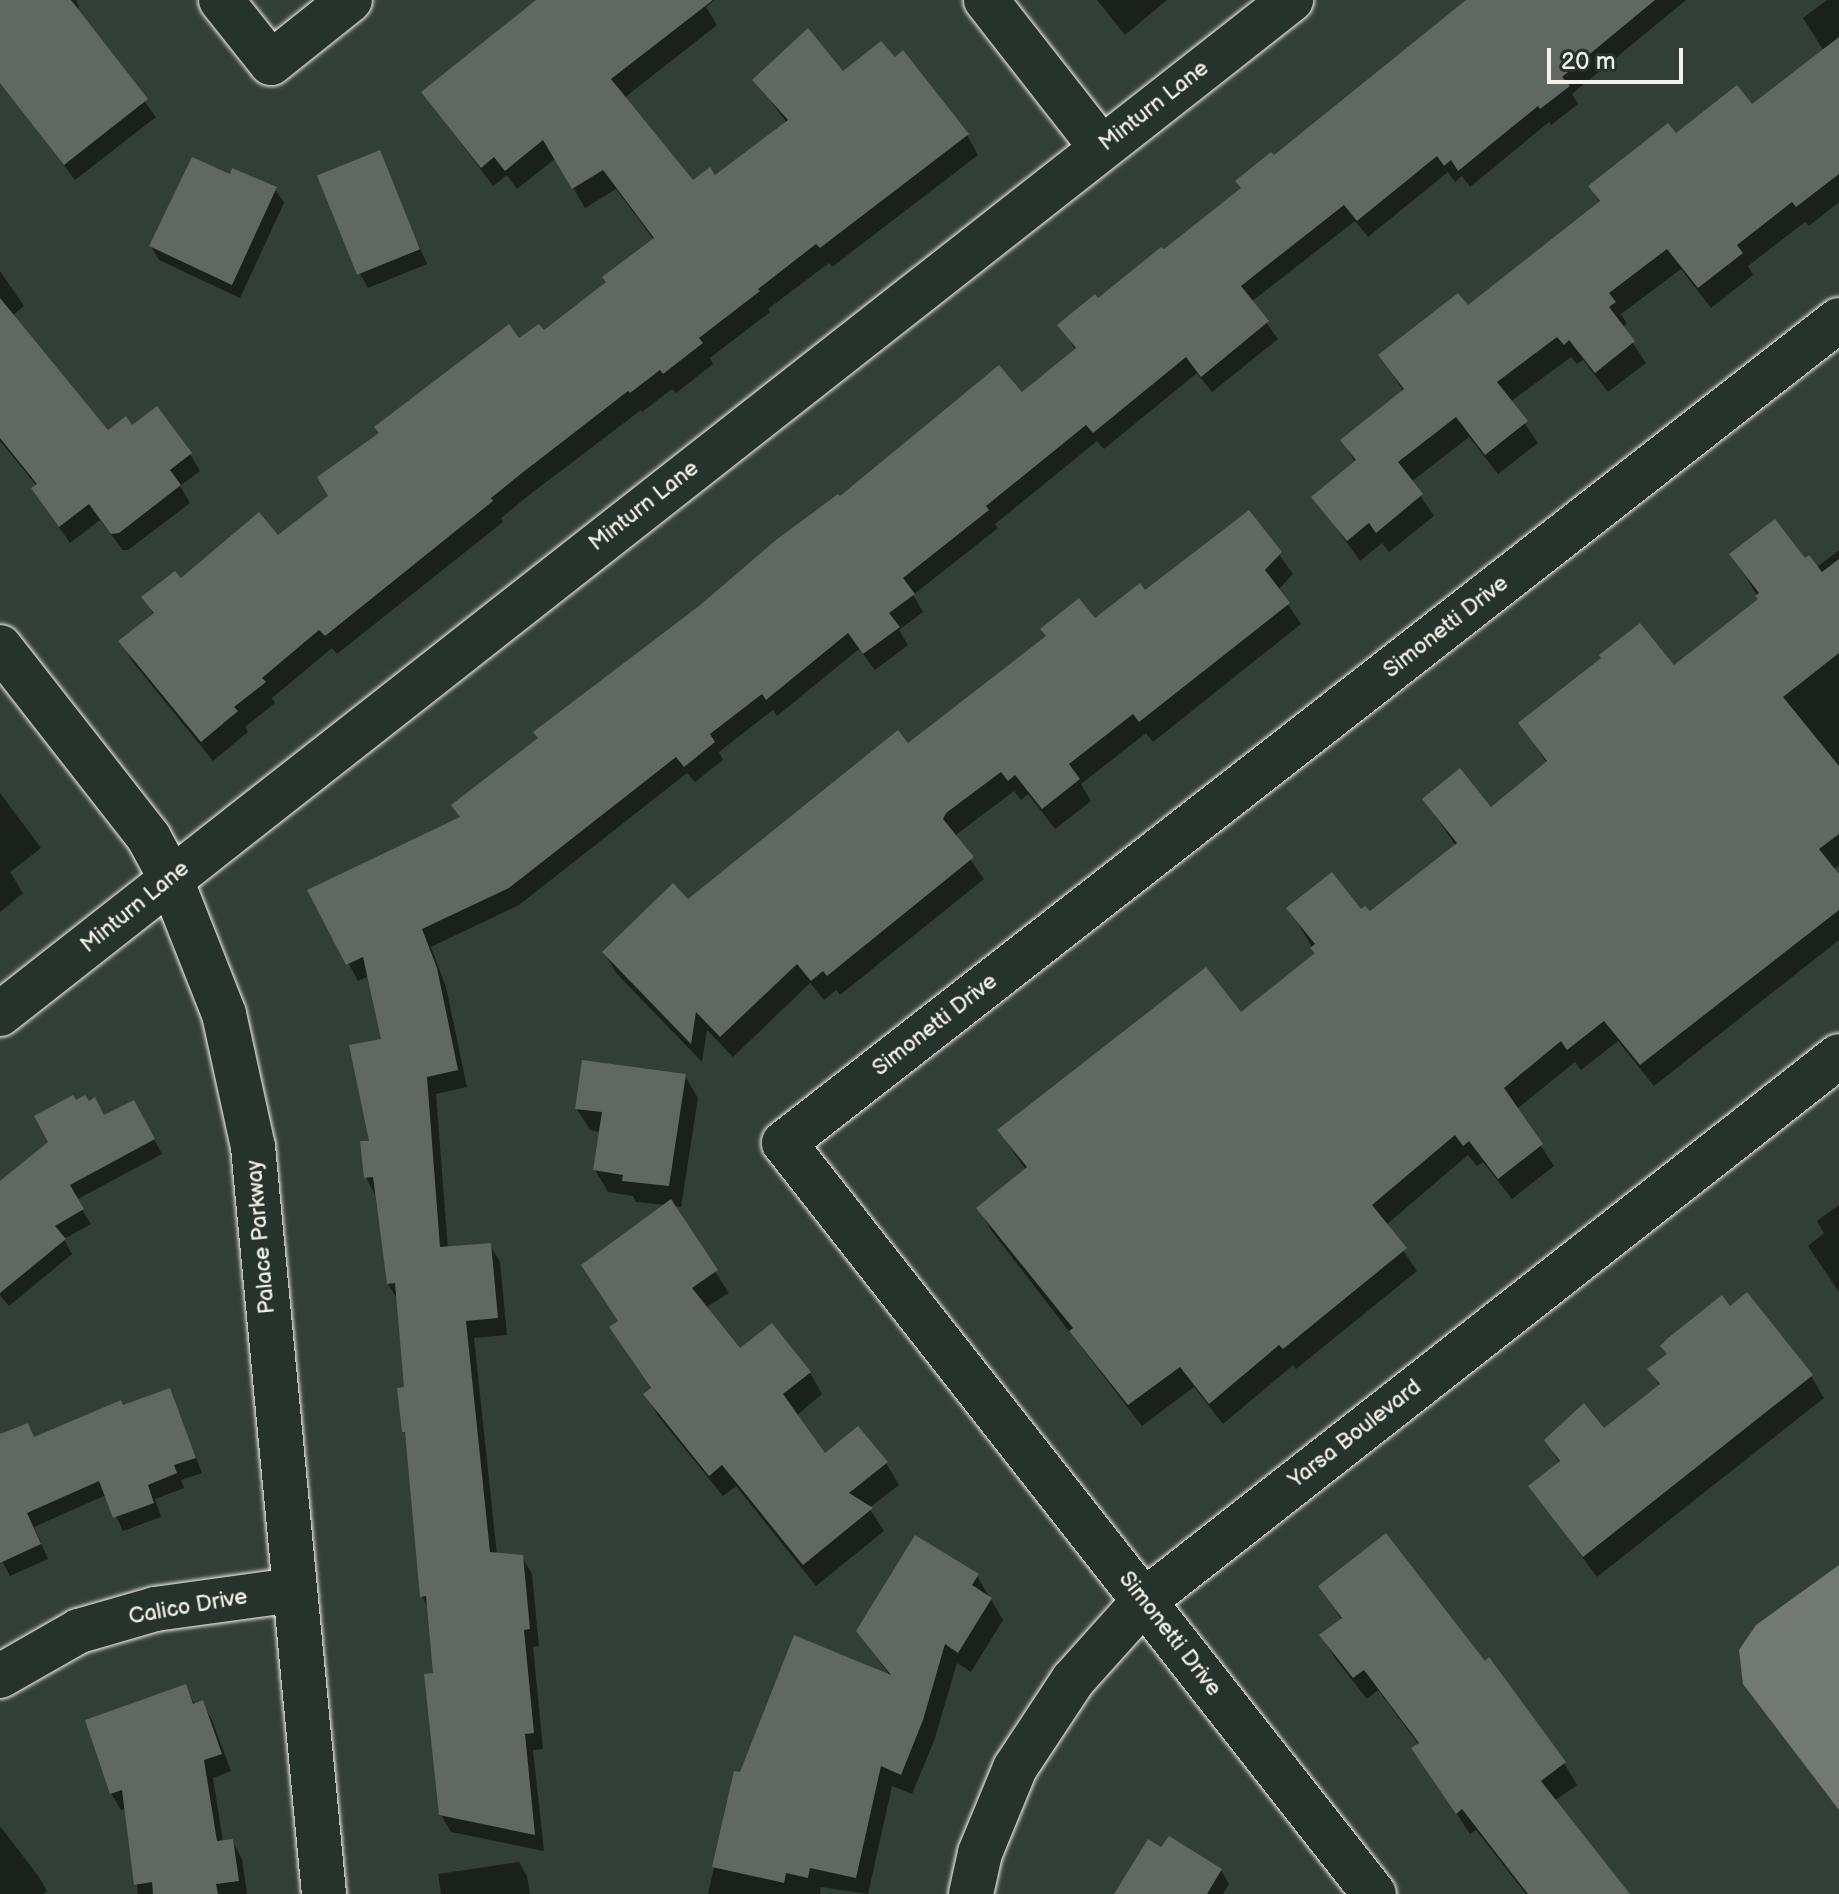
<!DOCTYPE html>
<html>
<head>
<meta charset="utf-8">
<style>
  body { margin:0 }
  #map { position:relative; width:1839px; height:1894px; overflow:hidden; background:#323e38; font-family:"Balsamiq Sans",sans-serif }
  div>[style] { position:absolute }
  .water>* { inset:0; background:#727972 }
  .shadow>* { inset:0; background:#0007 }
  .building>* { inset:0; background:#5f6861; transform-origin:0 0 }
  .roads { filter:drop-shadow(0 0 2px #f4f1e8) drop-shadow(0 0 2px #f4f1e8) }
  .street>* { height:44px; margin:-22px; padding:0 22px; transform-origin:22px; border-radius:22px; background:#26332d }
  .secondary>* { height:44px; margin:-22px; padding:0 22px; transform-origin:22px; border-radius:22px; background:#26332d }
  span { translate:-50% -50%; white-space:nowrap; text-align:center; line-height:1.15; -webkit-text-stroke:8px #26332d; paint-order:stroke }
  .street-label { font-size:22px; color:#f4f1e8 }
  .scale { position:absolute; left:1547px; top:48px; width:136px; height:36px; box-sizing:border-box; border:4px solid #f4f1e8; border-top:0; padding-left:10px; font-size:24px; line-height:28px; white-space:nowrap; color:#f4f1e8; -webkit-text-stroke:6px #26332d; paint-order:stroke }
</style>
</head>
<body>
<div id="map">
  <div class="water">
    <i style="clip-path:polygon(1839px 1565px,1839px 1810px,1743px 1684px,1739px 1650px,1756px 1625px)"></i>
  </div>
  <div class="shadow">
    <i style="clip-path:polygon(0 0,76px 0,79px 7px,76px 10px,156px 117px,75px 180px,2px 82px)"></i>
    <i style="clip-path:polygon(539px 0,715px 0,706px 7px,717px 25px,624px 98px,693px 183px,715px 177px,787px 123px,755px 80px,843px 73px,967px 135px,978px 155px,832px 267px,829px 263px,768px 309px,770px 312px,710px 358px,713px 364px,676px 393px,672px 389px,642px 412px,641px 410px,533px 492px,501px 518px,503px 522px,337px 654px,332px 648px,272px 698px,275px 703px,245px 727px,248px 732px,213px 761px,132px 661px,121px 641px,154px 615px,144px 598px,278px 538px,519px 341px,543px 333px,608px 284px,654px 240px,616px 189px,585px 208px,556px 158px,517px 189px,507px 175px,493px 186px,423px 92px)"></i>
    <i style="clip-path:polygon(1097px 0,1167px 0,1125px 35px)"></i>
    <i style="clip-path:polygon(1469px 0,1686px 0,1572px 94px,1578px 104px,1551px 125px,1549px 122px,1470px 187px,1462px 176px,1455px 182px,1448px 172px,1368px 237px,1355px 221px,1251px 302px,1278px 339px,1212px 392px,1197px 373px,1104px 449px,1097px 441px,995px 524px,998px 528px,913px 595px,923px 612px,899px 630px,908px 645px,875px 670px,859px 649px,777px 716px,773px 710px,719px 752px,723px 760px,695px 782px,687px 773px,519px 905px,431px 947px,446px 987px,467px 1087px,436px 1094px,448px 1249px,490px 1245px,500px 1262px,507px 1335px,474px 1338px,497px 1555px,522px 1557px,532px 1574px,539px 1646px,533px 1647px,543px 1749px,533px 1750px,544px 1851px,451px 1832px,441px 1815px,435px 1675px,429px 1610px,422px 1596px,408px 1439px,404px 1432px,406px 1389px,399px 1302px,388px 1284px,375px 1195px,366px 1177px,384px 1040px,369px 976px,358px 981px,310px 891px,461px 819px,840px 499px,1022px 395px,1076px 351px,1060px 325px,1163px 252px,1242px 189px,1274px 158px)"></i>
    <i style="clip-path:polygon(1827px 0,1839px 0,1839px 202px,1809px 226px,1805px 222px,1748px 266px,1753px 275px,1711px 308px,1681px 269px,1621px 314px,1627px 324px,1622px 327px,1646px 363px,1608px 392px,1583px 360px,1577px 364px,1571px 357px,1510px 402px,1538px 443px,1498px 474px,1469px 437px,1411px 482px,1434px 516px,1389px 552px,1382px 543px,1360px 561px,1314px 497px,1356px 463px,1342px 440px,1404px 392px,1380px 355px,1467px 308px,1600px 203px,1590px 186px,1676px 136px,1752px 107px,1824px 51px,1803px 18px)"></i>
    <i style="clip-path:polygon(379px 153px,427px 264px,368px 288px,360px 274px)"></i>
    <i style="clip-path:polygon(231px 177px,275px 189px,284px 203px,240px 298px,159px 260px,151px 246px)"></i>
    <i style="clip-path:polygon(0 271px,24px 306px,12px 316px,108px 432px,131px 428px,190px 454px,200px 471px,180px 486px,190px 503px,128px 550px,123px 550px,100px 520px,70px 543px,44px 506px,34px 489px,37px 486px,0 441px)"></i>
    <i style="clip-path:polygon(1249px 513px,1293px 574px,1278px 590px,1301px 624px,1153px 742px,1146px 733px,1081px 784px,1091px 801px,1055px 829px,1028px 794px,1021px 800px,1014px 791px,957px 834px,955px 838px,984px 879px,840px 995px,836px 990px,824px 1000px,810px 983px,733px 1057px,707px 1030px,702px 1062px,616px 973px,604px 952px,688px 902px,908px 746px,1094px 621px,1145px 593px)"></i>
    <i style="clip-path:polygon(1839px 550px,1839px 865px,1833px 870px,1839px 877px,1839px 940px,1654px 1086px,1618px 1041px,1581px 1070px,1575px 1062px,1517px 1109px,1554px 1166px,1512px 1199px,1483px 1162px,1477px 1166px,1468px 1155px,1386px 1225px,1417px 1271px,1296px 1369px,1293px 1365px,1223px 1424px,1194px 1387px,1142px 1426px,991px 1230px,979px 1208px,1026px 1170px,999px 1131px,1241px 1015px,1316px 954px,1289px 908px,1369px 914px,1456px 846px,1424px 799px,1490px 809px,1547px 763px,1520px 723px,1674px 668px,1760px 600px,1732px 555px,1805px 561px,1816px 568px)"></i>
    <i style="clip-path:polygon(0 793px,41px 848px,10px 872px,23px 893px,0 912px)"></i>
    <i style="clip-path:polygon(685px 1076px,698px 1098px,681px 1207px,673px 1206px,729px 1293px,705px 1308px,740px 1351px,810px 1373px,822px 1394px,796px 1416px,824px 1456px,886px 1463px,899px 1485px,869px 1508px,884px 1531px,816px 1586px,736px 1486px,723px 1496px,658px 1416px,646px 1394px,652px 1390px,624px 1349px,620px 1322px,666px 1205px,636px 1202px,633px 1196px,608px 1192px,595px 1170px,601px 1132px,590px 1130px,577px 1109px)"></i>
    <i style="clip-path:polygon(142px 1116px,162px 1154px,76px 1200px,91px 1224px,64px 1239px,72px 1254px,9px 1306px,0 1295px,0 1184px,104px 1118px)"></i>
    <i style="clip-path:polygon(1839px 1205px,1839px 1292px,1808px 1246px,1824px 1233px,1817px 1221px)"></i>
    <i style="clip-path:polygon(1730px 1309px,1811px 1376px,1824px 1398px,1597px 1577px,1531px 1487px,1560px 1464px,1546px 1440px,1604px 1431px,1660px 1387px,1650px 1369px,1668px 1356px,1663px 1347px)"></i>
    <i style="clip-path:polygon(169px 1390px,202px 1473px,181px 1480px,184px 1488px,155px 1499px,161px 1517px,123px 1531px,106px 1495px,34px 1527px,48px 1559px,10px 1576px,0 1557px,0 1455px)"></i>
    <i style="clip-path:polygon(977px 1576px,1003px 1620px,971px 1672px,957px 1663px,934px 1741px,912px 1794px,892px 1786px,868px 1894px,821px 1887px,820px 1894px,708px 1894px,736px 1773px,741px 1774px,890px 1676px,858px 1631px)"></i>
    <i style="clip-path:polygon(1320px 1587px,1564px 1763px,1577px 1785px,1554px 1801px,1625px 1894px,1526px 1894px,1476px 1830px,1470px 1834px,1414px 1749px,1419px 1745px,1378px 1690px,1367px 1699px,1334px 1657px,1322px 1635px,1342px 1620px)"></i>
    <i style="clip-path:polygon(185px 1687px,195px 1705px,202px 1703px,212px 1720px,231px 1771px,213px 1778px,223px 1842px,232px 1841px,242px 1859px,247px 1894px,138px 1894px,126px 1809px,121px 1810px,111px 1793px)"></i>
    <i style="clip-path:polygon(0 1826px,39px 1877px,47px 1891px,43px 1894px,0 1894px)"></i>
    <i style="clip-path:polygon(1161px 1850px,1221px 1870px,1229px 1884px,1223px 1894px,1117px 1894px)"></i>
    <i style="clip-path:polygon(519px 1862px,527px 1876px,530px 1894px,441px 1894px,438px 1874px)"></i>
  </div>
  <div class="building">
    <i style="clip-path:polygon(0 0,71px 0,148px 99px,64px 165px,0 83px)"></i>
    <i style="clip-path:polygon(536px 0,713px 0,611px 79px,693px 180px,710px 167px,715px 175px,788px 120px,752px 80px,808px 28px,843px 71px,881px 41px,895px 57px,903px 50px,969px 134px,820px 248px,816px 244px,758px 289px,760px 291px,699px 338px,703px 343px,663px 374px,660px 370px,630px 393px,628px 391px,522px 473px,491px 498px,493px 501px,325px 636px,319px 630px,262px 678px,266px 682px,234px 707px,238px 711px,201px 742px,118px 641px,154px 613px,141px 597px,175px 571px,181px 578px,259px 512px,278px 535px,328px 496px,317px 477px,379px 433px,374px 427px,509px 324px,519px 338px,539px 324px,544px 330px,606px 282px,602px 277px,654px 238px,603px 170px,572px 189px,543px 140px,505px 171px,494px 157px,481px 168px,421px 92px)"></i>
    <i style="clip-path:polygon(1466px 0,1655px 0,1562px 77px,1570px 86px,1540px 109px,1538px 106px,1458px 171px,1451px 160px,1444px 166px,1437px 156px,1357px 221px,1344px 205px,1241px 286px,1269px 321px,1201px 377px,1186px 357px,1093px 433px,1086px 425px,986px 506px,989px 510px,903px 578px,915px 594px,889px 613px,900px 627px,863px 654px,848px 633px,766px 700px,762px 694px,710px 734px,715px 742px,684px 767px,676px 757px,509px 888px,422px 929px,437px 968px,458px 1070px,427px 1077px,440px 1247px,491px 1243px,498px 1318px,466px 1321px,490px 1552px,523px 1555px,530px 1629px,524px 1630px,534px 1733px,525px 1734px,535px 1835px,439px 1815px,424px 1674px,433px 1673px,426px 1596px,420px 1597px,405px 1432px,402px 1432px,397px 1388px,404px 1387px,395px 1283px,387px 1284px,373px 1177px,364px 1178px,360px 1141px,369px 1141px,349px 1045px,381px 1039px,363px 957px,346px 965px,307px 890px,460px 817px,451px 805px,538px 738px,533px 732px,699px 606px,776px 540px,838px 494px,840px 496px,999px 365px,1022px 392px,1076px 348px,1057px 325px,1095px 294px,1098px 298px,1161px 247px,1164px 249px,1241px 188px,1235px 181px,1271px 152px,1274px 155px)"></i>
    <i style="clip-path:polygon(1839px 37px,1839px 174px,1796px 207px,1792px 202px,1737px 245px,1743px 253px,1698px 288px,1667px 249px,1609px 293px,1616px 302px,1609px 307px,1635px 341px,1595px 373px,1569px 340px,1564px 345px,1557px 337px,1497px 382px,1528px 421px,1485px 455px,1456px 417px,1398px 462px,1423px 494px,1376px 533px,1369px 523px,1347px 541px,1311px 497px,1356px 460px,1340px 440px,1404px 389px,1378px 355px,1458px 293px,1468px 305px,1600px 201px,1588px 186px,1668px 123px,1676px 133px,1737px 85px,1752px 104px)"></i>
    <i style="left:380px;top:150px;width:107px;height:68px;rotate:68deg"></i>
    <i style="clip-path:polygon(192px 157px,230px 174px,232px 168px,277px 187px,232px 285px,149px 246px)"></i>
    <i style="clip-path:polygon(0 298px,108px 430px,126px 416px,132px 425px,157px 406px,192px 453px,170px 470px,181px 485px,119px 533px,111px 534px,89px 504px,59px 527px,31px 488px,37px 484px,0 438px)"></i>
    <i style="clip-path:polygon(1249px 510px,1282px 552px,1265px 570px,1290px 603px,1139px 722px,1133px 714px,1069px 764px,1080px 779px,1042px 809px,1015px 775px,1008px 781px,1001px 772px,946px 813px,943px 819px,974px 857px,827px 976px,823px 971px,811px 981px,797px 964px,720px 1037px,696px 1012px,691px 1044px,602px 952px,673px 883px,688px 899px,898px 730px,908px 743px,1046px 636px,1040px 629px,1079px 598px,1095px 618px,1140px 583px,1145px 590px)"></i>
    <i style="clip-path:polygon(1775px 519px,1805px 558px,1809px 555px,1822px 572px,1839px 559px,1839px 653px,1783px 697px,1839px 766px,1839px 834px,1819px 849px,1839px 874px,1839px 910px,1640px 1065px,1604px 1021px,1567px 1050px,1561px 1041px,1504px 1088px,1543px 1144px,1498px 1179px,1469px 1141px,1463px 1146px,1455px 1135px,1372px 1205px,1407px 1248px,1283px 1349px,1279px 1345px,1209px 1404px,1180px 1367px,1128px 1405px,1069px 1331px,1073px 1328px,976px 1208px,1027px 1167px,997px 1130px,1206px 967px,1241px 1012px,1315px 953px,1310px 948px,1315px 944px,1286px 908px,1332px 872px,1361px 909px,1365px 906px,1370px 911px,1457px 843px,1422px 799px,1460px 768px,1491px 807px,1547px 761px,1518px 723px,1601px 658px,1599px 655px,1640px 623px,1674px 665px,1758px 599px,1755px 596px,1759px 593px,1729px 554px)"></i>
    <i style="clip-path:polygon(582px 1060px,686px 1074px,669px 1186px,622px 1181px,623px 1175px,593px 1170px,602px 1112px,575px 1109px)"></i>
    <i style="clip-path:polygon(73px 1095px,76px 1100px,85px 1095px,89px 1101px,95px 1097px,104px 1115px,134px 1100px,155px 1139px,70px 1185px,84px 1209px,55px 1226px,66px 1239px,0 1293px,0 1181px,48px 1142px,34px 1116px)"></i>
    <i style="clip-path:polygon(671px 1199px,718px 1270px,692px 1288px,740px 1348px,772px 1323px,811px 1372px,783px 1394px,825px 1453px,858px 1426px,888px 1462px,849px 1493px,873px 1508px,803px 1565px,722px 1465px,709px 1476px,643px 1394px,651px 1388px,609px 1327px,618px 1321px,581px 1265px)"></i>
    <i style="clip-path:polygon(1747px 1292px,1813px 1375px,1583px 1557px,1528px 1486px,1560px 1461px,1544px 1440px,1584px 1403px,1604px 1428px,1660px 1384px,1647px 1369px,1667px 1354px,1660px 1346px,1668px 1338px,1722px 1295px,1730px 1306px)"></i>
    <i style="clip-path:polygon(170px 1388px,196px 1458px,174px 1465px,177px 1473px,148px 1485px,154px 1503px,113px 1518px,99px 1481px,27px 1513px,41px 1544px,0 1563px,0 1434px,28px 1423px,34px 1437px,121px 1400px,123px 1405px)"></i>
    <i style="clip-path:polygon(1386px 1533px,1485px 1661px,1489px 1657px,1566px 1762px,1541px 1781px,1630px 1894px,1528px 1894px,1462px 1809px,1456px 1814px,1411px 1748px,1419px 1743px,1364px 1670px,1353px 1678px,1319px 1635px,1342px 1618px,1318px 1586px)"></i>
    <i style="clip-path:polygon(915px 1535px,979px 1574px,972px 1585px,992px 1598px,958px 1653px,945px 1644px,923px 1720px,901px 1775px,881px 1766px,856px 1878px,810px 1868px,808px 1878px,786px 1873px,784px 1883px,712px 1867px,734px 1771px,740px 1772px,794px 1635px,891px 1675px,856px 1631px)"></i>
    <i style="clip-path:polygon(186px 1684px,193px 1704px,203px 1700px,222px 1754px,204px 1760px,217px 1841px,233px 1839px,239px 1881px,216px 1884px,218px 1894px,153px 1894px,152px 1882px,134px 1885px,122px 1790px,110px 1794px,85px 1720px)"></i>
    <i style="clip-path:polygon(1169px 1836px,1222px 1869px,1207px 1894px,1114px 1894px,1148px 1839px,1161px 1847px)"></i>
  </div>
  <div class="roads">
    <div class="street">
      <i style="left:221px;top:0;width:80px;rotate:51.6deg"></i>
      <i style="left:271px;top:63px;width:101px;rotate:-38.6deg"></i>
      <i style="left:986px;top:0;width:187px;rotate:52deg"></i>
      <i style="left:0;top:1014px;width:1642px;rotate:-38.15deg"></i>
      <i style="left:0;top:1676px;width:91px;rotate:-29.7deg"></i>
      <i style="left:79px;top:1631px;width:79px;rotate:-16.1deg"></i>
      <i style="left:155px;top:1609px;width:139px;rotate:-7.8deg"></i>
      <i style="left:971px;top:1894px;width:42px;rotate:-77.6deg"></i>
      <i style="left:980px;top:1853px;width:92px;rotate:-67.6deg"></i>
      <i style="left:1015px;top:1768px;width:105px;rotate:-56.6deg"></i>
      <i style="left:1073px;top:1680px;width:106px;rotate:-48.1deg"></i>
      <i style="left:1144px;top:1601px;width:883px;rotate:-38.1deg"></i>
      <i style="left:1374px;top:1894px;width:955px;rotate:-128.15deg"></i>
      <i style="left:784px;top:1143px;width:1338px;rotate:-37.96deg"></i>
    </div>
    <div class="secondary">
      <i style="left:0;top:647px;width:242px;rotate:52deg"></i>
      <i style="left:149px;top:838px;width:44px;rotate:61.7deg"></i>
      <i style="left:170px;top:877px;width:147px;rotate:68.5deg"></i>
      <i style="left:224px;top:1014px;width:136px;rotate:77.7deg"></i>
      <i style="left:253px;top:1147px;width:750px;rotate:84.57deg"></i>
    </div>
  </div>
  <div class="street-label">
    <span style="left:1154px;top:106px;rotate:-38deg">Minturn Lane</span>
    <span style="left:644px;top:506px;rotate:-38deg">Minturn Lane</span>
    <span style="left:1446px;top:627px;rotate:-38deg">Simonetti Drive</span>
    <span style="left:135px;top:907px;rotate:-39deg">Minturn Lane</span>
    <span style="left:935px;top:1025px;rotate:-38deg">Simonetti Drive</span>
    <span style="left:261px;top:1237px;rotate:-95deg">Palace Parkway</span>
    <span style="left:1355px;top:1434px;rotate:-38deg">Yarsa Boulevard</span>
    <span style="left:188px;top:1607px;rotate:-10deg">Calico Drive</span>
    <span style="left:1170px;top:1634px;rotate:52deg">Simonetti Drive</span>
  </div>
  <div class="scale">20 m</div>
</div>
</body>
</html>
